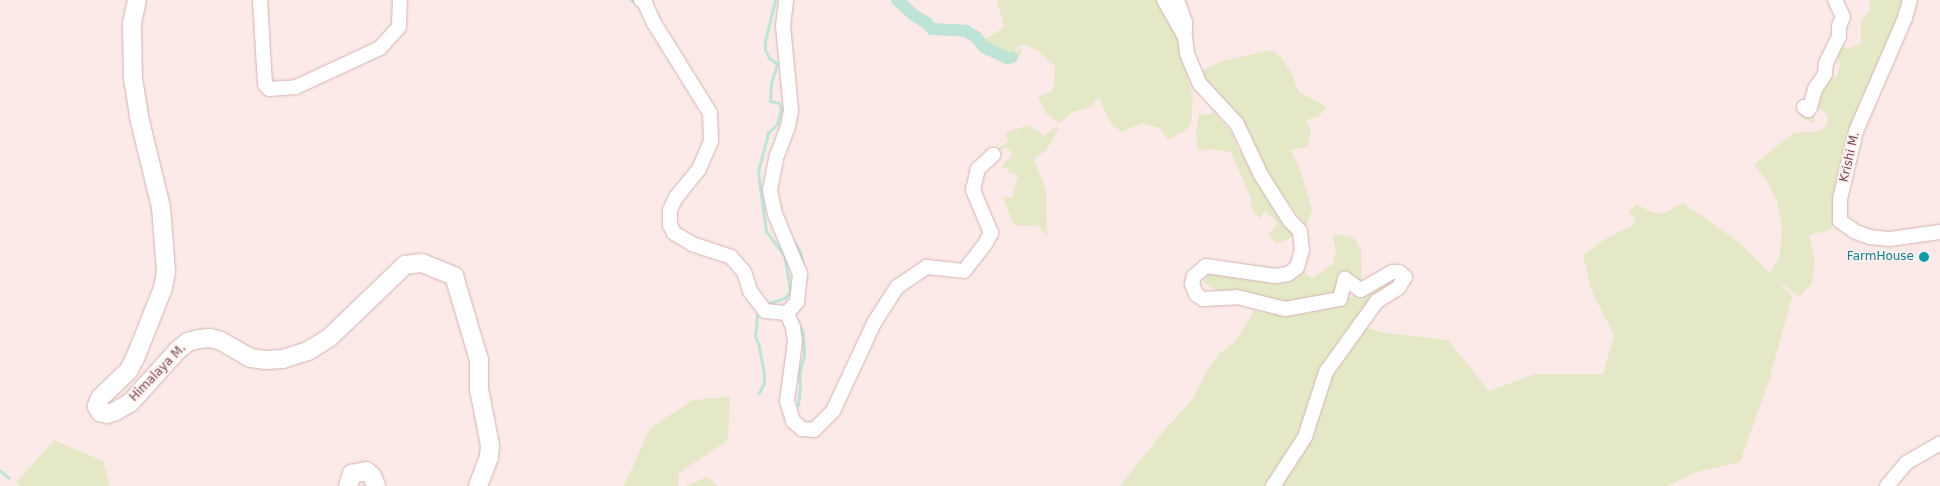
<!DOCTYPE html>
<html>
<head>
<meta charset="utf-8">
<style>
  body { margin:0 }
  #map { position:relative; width:1940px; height:486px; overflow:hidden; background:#fbeae7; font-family:"DejaVu Sans",sans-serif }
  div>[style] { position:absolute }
  .green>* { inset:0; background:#e5e8c6 }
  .stream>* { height:3px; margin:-1.5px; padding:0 1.5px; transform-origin:1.5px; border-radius:1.5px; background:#bde4d6 }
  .canal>* { height:12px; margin:-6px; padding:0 6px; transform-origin:6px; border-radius:6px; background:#bde4d6 }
  .roads { filter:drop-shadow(0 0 1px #d2b3b4) drop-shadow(0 0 1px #d2b3b4) }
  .minor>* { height:14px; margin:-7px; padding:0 7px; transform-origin:7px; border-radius:7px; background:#fff }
  .tertiary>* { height:18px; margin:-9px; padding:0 9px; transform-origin:9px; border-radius:9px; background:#fff }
  .dots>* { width:14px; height:14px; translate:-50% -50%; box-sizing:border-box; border:2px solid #feefee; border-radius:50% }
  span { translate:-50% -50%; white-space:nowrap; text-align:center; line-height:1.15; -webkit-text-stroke:4px #feefee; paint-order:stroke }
  .street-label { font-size:12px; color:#744d53 }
  .culture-label { font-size:12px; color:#0d838f }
  .right { translate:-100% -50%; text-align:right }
</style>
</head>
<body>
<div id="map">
  <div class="green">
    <i style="clip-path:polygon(997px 0,1157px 0,1178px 38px,1193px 99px,1191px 124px,1184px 131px,1168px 140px,1160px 128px,1142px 123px,1121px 132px,1110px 123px,1099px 97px,1090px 107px,1072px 112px,1059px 123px,1046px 113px,1038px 96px,1050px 92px,1054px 86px,1055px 66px,1038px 51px,1023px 44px,1008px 56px,1021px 48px,1021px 54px,1013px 63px,1004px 63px,980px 51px,972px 38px,944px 31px,940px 35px,934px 32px,935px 27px,939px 25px,958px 26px,975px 32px,985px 40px,1004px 27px)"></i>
    <i style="clip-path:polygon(1869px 0,1907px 0,1873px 80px,1860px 102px,1848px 138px,1839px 216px,1830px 230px,1809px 235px,1815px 261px,1812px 283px,1799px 297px,1775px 278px,1792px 296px,1769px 381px,1740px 462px,1697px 472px,1667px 486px,1120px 486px,1162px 433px,1192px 400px,1207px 371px,1219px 354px,1235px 342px,1254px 311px,1291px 316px,1319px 311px,1386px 281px,1392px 284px,1369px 303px,1343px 337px,1363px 327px,1385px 333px,1448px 340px,1489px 391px,1535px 374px,1603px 374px,1614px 335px,1592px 292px,1583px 255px,1605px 239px,1633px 225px,1635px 219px,1629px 213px,1636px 204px,1651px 212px,1662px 214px,1683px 203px,1740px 243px,1770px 273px,1780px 256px,1782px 227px,1777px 201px,1767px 181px,1754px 165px,1793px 133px,1819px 131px,1827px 124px,1828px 117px,1823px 110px,1812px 109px,1815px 120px,1813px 123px,1802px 118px,1799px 112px,1805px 99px,1825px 82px,1837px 76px,1840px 65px,1837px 55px,1841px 47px,1850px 48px,1861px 44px,1861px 21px,1871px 9px)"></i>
    <i style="clip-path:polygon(1271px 50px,1280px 56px,1291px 72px,1299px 92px,1327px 107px,1318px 117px,1306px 120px,1311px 132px,1307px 147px,1291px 150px,1300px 170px,1312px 210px,1306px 227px,1278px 189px,1260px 158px,1200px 71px,1224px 61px)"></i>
    <i style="clip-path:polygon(1199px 113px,1206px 115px,1215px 113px,1231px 132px,1238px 149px,1281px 213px,1294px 236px,1277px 244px,1269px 235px,1278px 223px,1265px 211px,1259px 219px,1251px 206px,1251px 198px,1231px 152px,1208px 149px,1198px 151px,1196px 134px)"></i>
    <i style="clip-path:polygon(1029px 125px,1045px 136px,1056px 126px,1058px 130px,1047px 149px,1034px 160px,1046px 190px,1047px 237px,1038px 226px,1014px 225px,1003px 197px,1012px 198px,1018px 176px,1009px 172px,1008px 168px,1001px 167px,1013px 154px,1006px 147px,994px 156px,995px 151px,1008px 141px,1006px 132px)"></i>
    <i style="clip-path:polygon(1337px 234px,1354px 238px,1361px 249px,1362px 282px,1339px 297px,1286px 306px,1219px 292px,1203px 282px,1207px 275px,1214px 274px,1284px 284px,1299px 276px,1304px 266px,1305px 274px,1313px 278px,1333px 264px,1336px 250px,1333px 238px)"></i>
    <i style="clip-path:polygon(730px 397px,728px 440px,679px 473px,678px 486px,624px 486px,650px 428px,693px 400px)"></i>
    <i style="clip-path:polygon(54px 440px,103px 461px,110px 486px,20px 486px,16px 483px)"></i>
    <i style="clip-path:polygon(707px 477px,718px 486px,685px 486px)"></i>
  </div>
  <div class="stream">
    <i style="left:631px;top:0;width:8px;rotate:23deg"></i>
    <i style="left:793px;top:240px;width:14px;rotate:60deg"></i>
    <i style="left:800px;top:252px;width:10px;rotate:79deg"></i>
    <i style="left:766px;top:304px;width:20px;rotate:-18deg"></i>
    <i style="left:785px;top:298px;width:9px;rotate:-54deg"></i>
    <i style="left:790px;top:291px;width:36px;rotate:-99deg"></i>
    <i style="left:784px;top:255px;width:30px;rotate:-127deg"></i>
    <i style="left:766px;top:231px;width:60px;rotate:-97.7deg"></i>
    <i style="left:758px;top:172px;width:40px;rotate:-75.6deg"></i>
    <i style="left:768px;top:133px;width:13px;rotate:-45deg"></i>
    <i style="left:777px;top:124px;width:16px;rotate:-75deg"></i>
    <i style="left:781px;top:109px;width:6px;rotate:-108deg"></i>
    <i style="left:779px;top:103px;width:9px;rotate:-167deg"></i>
    <i style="left:770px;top:101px;width:18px;rotate:-87deg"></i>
    <i style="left:771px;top:83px;width:20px;rotate:-72deg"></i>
    <i style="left:777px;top:64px;width:10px;rotate:-143deg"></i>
    <i style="left:769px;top:58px;width:10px;rotate:-114deg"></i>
    <i style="left:765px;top:49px;width:8px;rotate:-90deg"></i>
    <i style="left:765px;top:41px;width:42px;rotate:-76.3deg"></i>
    <i style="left:757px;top:315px;width:21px;rotate:95deg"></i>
    <i style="left:755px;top:336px;width:11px;rotate:68deg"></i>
    <i style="left:759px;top:346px;width:28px;rotate:80deg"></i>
    <i style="left:764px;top:374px;width:9px;rotate:90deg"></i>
    <i style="left:764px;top:383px;width:11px;rotate:117deg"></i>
    <i style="left:796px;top:318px;width:17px;rotate:66deg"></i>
    <i style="left:803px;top:334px;width:21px;rotate:87deg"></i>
    <i style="left:804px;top:355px;width:20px;rotate:105deg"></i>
    <i style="left:799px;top:374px;width:12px;rotate:85deg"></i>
    <i style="left:800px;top:386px;width:19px;rotate:96deg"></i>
    <i style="left:0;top:471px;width:11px;rotate:38deg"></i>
  </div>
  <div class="canal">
    <i style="left:897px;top:0;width:24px;rotate:42deg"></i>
    <i style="left:915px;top:16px;width:14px;rotate:30deg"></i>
    <i style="left:927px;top:23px;width:8px;rotate:50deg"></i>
    <i style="left:932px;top:29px;width:34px;rotate:3deg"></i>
    <i style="left:966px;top:31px;width:12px;rotate:31deg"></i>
    <i style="left:976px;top:37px;width:13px;rotate:51deg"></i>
    <i style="left:984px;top:47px;width:25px;rotate:26deg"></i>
    <i style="left:1007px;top:58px;width:5px;rotate:-11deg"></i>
  </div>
  <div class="roads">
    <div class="minor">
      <i style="left:260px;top:0;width:84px;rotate:86.6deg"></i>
      <i style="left:265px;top:84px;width:6px;rotate:51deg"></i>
      <i style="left:269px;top:89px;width:27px;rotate:-4deg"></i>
      <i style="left:296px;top:87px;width:93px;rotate:-24.9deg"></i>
      <i style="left:380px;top:48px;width:28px;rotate:-48deg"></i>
      <i style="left:399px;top:27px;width:27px;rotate:-88deg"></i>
      <i style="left:641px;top:0;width:5px;rotate:37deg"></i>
      <i style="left:645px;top:3px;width:22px;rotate:66deg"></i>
      <i style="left:654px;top:23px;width:106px;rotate:58.1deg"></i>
      <i style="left:710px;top:113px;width:28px;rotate:88deg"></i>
      <i style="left:711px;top:141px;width:30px;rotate:113deg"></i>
      <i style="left:699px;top:169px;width:36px;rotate:129deg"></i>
      <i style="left:676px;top:197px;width:14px;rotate:115deg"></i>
      <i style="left:670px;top:210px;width:15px;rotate:90deg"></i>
      <i style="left:670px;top:225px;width:9px;rotate:63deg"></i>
      <i style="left:674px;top:233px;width:21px;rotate:31deg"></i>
      <i style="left:692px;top:244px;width:41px;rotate:18.4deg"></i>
      <i style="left:731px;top:257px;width:20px;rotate:49deg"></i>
      <i style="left:744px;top:272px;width:20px;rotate:72deg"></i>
      <i style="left:750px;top:291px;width:25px;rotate:53deg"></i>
      <i style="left:765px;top:311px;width:22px;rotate:5deg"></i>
      <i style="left:787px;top:313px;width:15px;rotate:-48deg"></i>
      <i style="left:797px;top:302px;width:28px;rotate:-84deg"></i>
      <i style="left:800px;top:274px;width:65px;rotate:-112.6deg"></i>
      <i style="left:775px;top:214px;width:25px;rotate:-102deg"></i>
      <i style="left:770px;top:190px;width:33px;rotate:-79deg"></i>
      <i style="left:776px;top:158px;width:34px;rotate:-69deg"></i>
      <i style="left:788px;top:126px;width:16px;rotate:-79deg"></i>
      <i style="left:791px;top:110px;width:84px;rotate:-95.4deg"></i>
      <i style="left:783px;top:26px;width:26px;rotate:-83deg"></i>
      <i style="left:1164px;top:0;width:43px;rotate:60.4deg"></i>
      <i style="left:1185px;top:37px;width:17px;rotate:83deg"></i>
      <i style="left:1187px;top:54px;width:33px;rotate:67deg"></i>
      <i style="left:1200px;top:84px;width:54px;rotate:47.2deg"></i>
      <i style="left:1237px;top:124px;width:56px;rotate:64.8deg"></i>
      <i style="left:1261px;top:175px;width:54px;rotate:57.8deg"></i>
      <i style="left:1290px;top:221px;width:14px;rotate:45deg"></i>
      <i style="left:1300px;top:231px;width:19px;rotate:84deg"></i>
      <i style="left:1302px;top:250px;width:18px;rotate:106deg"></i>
      <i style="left:1297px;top:267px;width:11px;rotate:142deg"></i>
      <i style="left:1288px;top:274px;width:13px;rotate:171deg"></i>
      <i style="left:1275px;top:276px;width:70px;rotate:-171.8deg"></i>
      <i style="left:1206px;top:266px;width:16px;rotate:140deg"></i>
      <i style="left:1194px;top:276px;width:8px;rotate:104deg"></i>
      <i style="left:1192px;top:284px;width:11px;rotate:68deg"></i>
      <i style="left:1196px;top:294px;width:9px;rotate:36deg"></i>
      <i style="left:1203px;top:299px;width:34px;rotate:-3deg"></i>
      <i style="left:1237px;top:297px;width:49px;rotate:14deg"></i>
      <i style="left:1285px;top:309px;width:56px;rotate:-10.3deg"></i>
      <i style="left:1340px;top:299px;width:21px;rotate:-76deg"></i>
      <i style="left:1345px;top:279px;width:19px;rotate:35deg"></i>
      <i style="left:1361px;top:290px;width:36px;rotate:-30deg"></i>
      <i style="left:1392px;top:272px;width:7px"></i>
      <i style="left:1399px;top:272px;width:8px;rotate:40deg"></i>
      <i style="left:1405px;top:277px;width:13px;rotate:122deg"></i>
      <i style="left:1398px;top:288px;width:25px;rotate:148deg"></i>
      <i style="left:1377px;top:301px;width:87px;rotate:125.7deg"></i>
      <i style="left:1326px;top:372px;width:68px;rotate:107.9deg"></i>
      <i style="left:1305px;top:437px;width:59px;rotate:123.1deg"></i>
      <i style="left:1177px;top:0;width:23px;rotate:70deg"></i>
      <i style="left:1185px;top:22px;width:9px;rotate:90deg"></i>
      <i style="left:1910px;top:0;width:19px;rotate:106deg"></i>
      <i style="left:1905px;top:18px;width:123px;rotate:113.4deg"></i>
      <i style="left:1856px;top:131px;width:70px;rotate:103.2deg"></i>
      <i style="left:1840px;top:199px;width:22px;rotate:90deg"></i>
      <i style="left:1840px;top:221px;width:19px;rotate:35deg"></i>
      <i style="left:1856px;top:232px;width:15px;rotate:20deg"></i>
      <i style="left:1870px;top:237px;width:20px;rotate:6deg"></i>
      <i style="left:1890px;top:239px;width:50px;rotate:-8deg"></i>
      <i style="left:1804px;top:107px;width:5px;rotate:37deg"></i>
      <i style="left:1808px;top:110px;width:4px;rotate:-56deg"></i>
      <i style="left:1810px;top:107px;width:19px;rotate:-74deg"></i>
      <i style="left:1815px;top:89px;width:18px;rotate:-56deg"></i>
      <i style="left:1825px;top:74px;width:11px;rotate:-85deg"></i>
      <i style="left:1826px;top:63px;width:30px;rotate:-64deg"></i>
      <i style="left:1839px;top:36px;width:10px;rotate:-90deg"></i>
      <i style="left:1839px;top:26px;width:10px;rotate:-66deg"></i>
      <i style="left:1843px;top:17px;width:19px;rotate:-115deg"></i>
      <i style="left:787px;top:313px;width:15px;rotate:67deg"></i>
      <i style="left:793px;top:327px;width:15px;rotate:82deg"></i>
      <i style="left:795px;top:342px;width:60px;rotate:97.7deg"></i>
      <i style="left:787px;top:401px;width:21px;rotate:73deg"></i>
      <i style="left:793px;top:421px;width:12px;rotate:42deg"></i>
      <i style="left:802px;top:429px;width:12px;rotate:5deg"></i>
      <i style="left:814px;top:430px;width:27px;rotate:-45deg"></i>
      <i style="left:833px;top:411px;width:97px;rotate:-65deg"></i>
      <i style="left:874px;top:323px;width:43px;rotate:-57.4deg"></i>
      <i style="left:897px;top:287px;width:36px;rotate:-34deg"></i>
      <i style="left:927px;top:267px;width:37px;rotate:6deg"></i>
      <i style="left:964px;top:271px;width:34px;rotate:-52deg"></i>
      <i style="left:985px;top:244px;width:13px;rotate:-61deg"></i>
      <i style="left:991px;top:233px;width:47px;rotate:-112.7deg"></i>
      <i style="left:973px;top:190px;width:22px;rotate:-77deg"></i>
      <i style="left:978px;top:169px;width:21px;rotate:-43deg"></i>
      <i style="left:1887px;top:486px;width:30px;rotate:-50deg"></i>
      <i style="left:1906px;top:463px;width:39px;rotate:-30deg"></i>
    </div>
    <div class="tertiary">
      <i style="left:137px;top:0;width:24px;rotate:102deg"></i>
      <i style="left:132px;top:23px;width:55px;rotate:89deg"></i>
      <i style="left:133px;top:78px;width:39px;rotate:81deg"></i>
      <i style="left:139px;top:117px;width:93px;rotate:76.3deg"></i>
      <i style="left:161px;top:207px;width:64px;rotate:85.5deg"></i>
      <i style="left:166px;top:271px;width:17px;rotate:100deg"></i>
      <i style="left:163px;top:288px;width:73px;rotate:111.7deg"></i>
      <i style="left:136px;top:356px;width:16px;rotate:117deg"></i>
      <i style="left:129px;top:370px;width:40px;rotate:136deg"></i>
      <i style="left:100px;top:398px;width:9px;rotate:111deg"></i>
      <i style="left:97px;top:406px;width:7px;rotate:63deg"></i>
      <i style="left:100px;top:412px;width:7px;rotate:16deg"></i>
      <i style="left:107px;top:414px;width:9px;rotate:-18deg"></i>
      <i style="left:116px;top:411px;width:17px;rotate:-31deg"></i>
      <i style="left:131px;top:402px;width:70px;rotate:-47.9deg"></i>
      <i style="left:178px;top:350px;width:13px;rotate:-39deg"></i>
      <i style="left:188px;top:342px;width:11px;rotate:-15deg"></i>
      <i style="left:199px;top:339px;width:11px;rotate:-5deg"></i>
      <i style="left:210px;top:338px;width:11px;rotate:15deg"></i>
      <i style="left:221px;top:341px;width:34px;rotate:30deg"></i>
      <i style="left:251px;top:358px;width:15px;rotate:8deg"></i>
      <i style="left:266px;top:360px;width:17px;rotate:-3deg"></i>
      <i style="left:283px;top:359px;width:26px;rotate:-18deg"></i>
      <i style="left:308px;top:351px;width:26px;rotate:-32deg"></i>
      <i style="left:330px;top:337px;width:104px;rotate:-43.8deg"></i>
      <i style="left:405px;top:265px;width:17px;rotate:-7deg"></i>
      <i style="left:422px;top:263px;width:35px;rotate:22deg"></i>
      <i style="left:454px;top:276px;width:88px;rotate:73.4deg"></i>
      <i style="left:479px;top:360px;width:29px;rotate:90deg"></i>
      <i style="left:479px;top:389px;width:57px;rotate:78.9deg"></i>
      <i style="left:490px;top:445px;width:12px;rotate:95deg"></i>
      <i style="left:489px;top:457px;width:31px;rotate:111deg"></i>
      <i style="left:348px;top:486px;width:13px;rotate:-72deg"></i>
      <i style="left:352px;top:474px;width:14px;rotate:-12deg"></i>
      <i style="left:366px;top:471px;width:8px;rotate:40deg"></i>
      <i style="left:372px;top:476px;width:11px;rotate:68deg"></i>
    </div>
  </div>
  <div class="dots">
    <i style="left:1924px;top:257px;background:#0f9aa8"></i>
  </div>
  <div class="street-label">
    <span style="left:1850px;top:157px;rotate:-77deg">Krishi M.</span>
    <span style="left:158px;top:373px;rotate:-46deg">Himalaya M.</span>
  </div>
  <div class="culture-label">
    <span class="right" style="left:1914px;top:257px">FarmHouse</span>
  </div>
</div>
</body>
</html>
